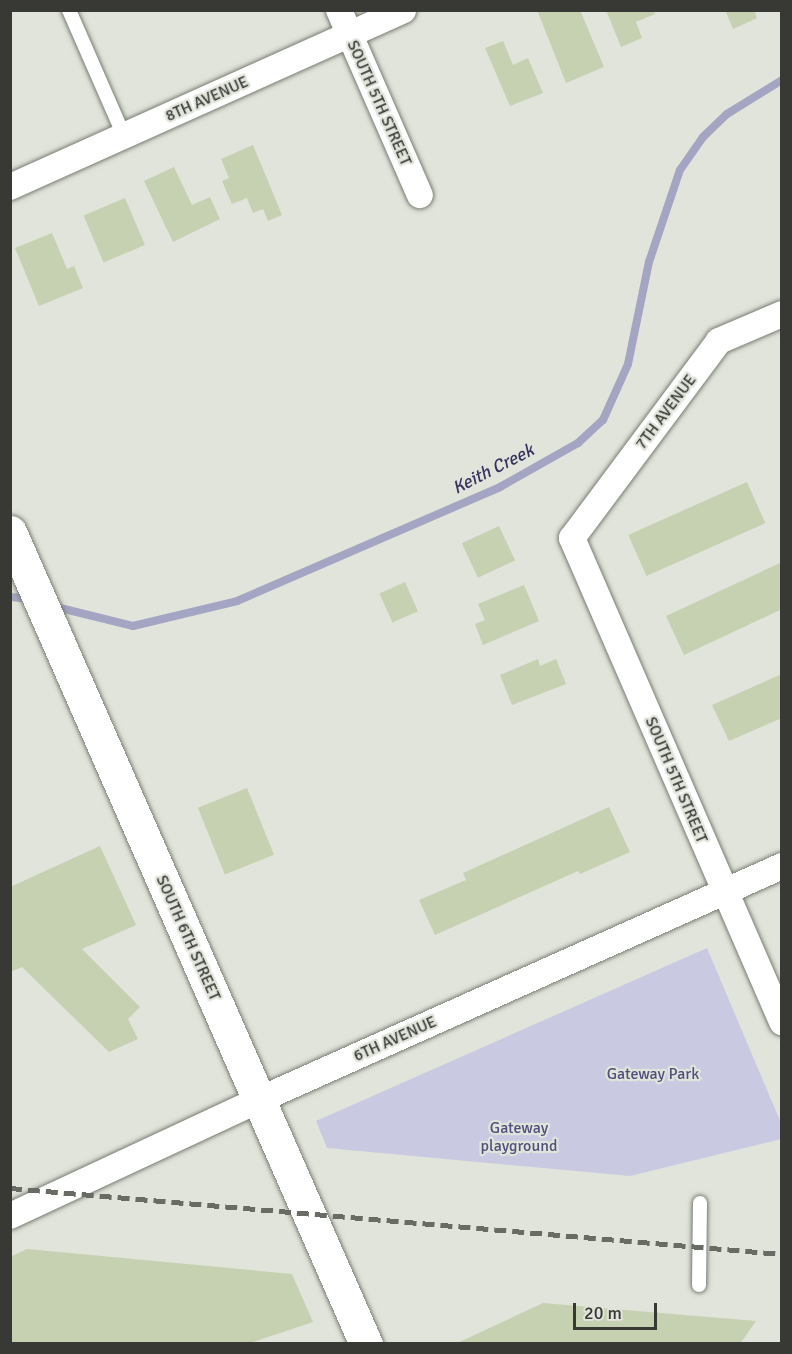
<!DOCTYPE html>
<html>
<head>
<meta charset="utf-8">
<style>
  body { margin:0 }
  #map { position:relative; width:792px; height:1354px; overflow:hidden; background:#e0e4da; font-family:Signika,sans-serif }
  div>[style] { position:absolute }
  .green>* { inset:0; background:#c9cae2 }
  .stream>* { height:8px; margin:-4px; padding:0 4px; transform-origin:4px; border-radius:4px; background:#a4a4c3 }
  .building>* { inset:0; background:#c6d1b1; transform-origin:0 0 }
  .roads { filter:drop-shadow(0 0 2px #797d74) drop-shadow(0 0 2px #797d74) }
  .lane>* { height:14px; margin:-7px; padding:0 7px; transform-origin:7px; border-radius:7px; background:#fff }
  .street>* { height:26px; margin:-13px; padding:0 13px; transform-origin:13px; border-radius:13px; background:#fff }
  .secondary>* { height:33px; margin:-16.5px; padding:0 16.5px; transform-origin:16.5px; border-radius:16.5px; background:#fff }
  .rail>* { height:4.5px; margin-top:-2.25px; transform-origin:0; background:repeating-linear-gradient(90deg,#696b65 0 12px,transparent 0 18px) }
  span { translate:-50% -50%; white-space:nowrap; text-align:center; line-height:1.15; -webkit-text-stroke:4.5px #e0e4da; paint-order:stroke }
  .street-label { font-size:16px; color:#383935 }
  .park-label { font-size:16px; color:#504f7d }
  .water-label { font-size:18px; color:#36345f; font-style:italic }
  .frame { position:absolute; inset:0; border:12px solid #383935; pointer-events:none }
  .scale { position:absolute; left:573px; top:1303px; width:84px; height:27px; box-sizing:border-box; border:3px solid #383935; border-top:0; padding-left:8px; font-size:18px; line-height:21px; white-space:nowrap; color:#383935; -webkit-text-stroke:4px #e0e4da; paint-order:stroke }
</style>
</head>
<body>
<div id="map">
  <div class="green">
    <i style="clip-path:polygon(707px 948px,781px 1123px,781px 1139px,630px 1176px,327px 1148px,316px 1121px)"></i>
  </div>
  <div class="stream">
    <i style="left:10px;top:597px;width:21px;rotate:5deg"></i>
    <i style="left:52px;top:606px;width:83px;rotate:13.9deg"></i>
    <i style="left:133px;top:626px;width:107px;rotate:-13.5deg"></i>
    <i style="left:237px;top:601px;width:287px;rotate:-23.4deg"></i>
    <i style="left:500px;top:487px;width:90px;rotate:-29.4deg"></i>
    <i style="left:578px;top:443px;width:34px;rotate:-43deg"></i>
    <i style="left:603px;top:420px;width:61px;rotate:-65.9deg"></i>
    <i style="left:628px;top:364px;width:104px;rotate:-78.4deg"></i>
    <i style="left:649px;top:262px;width:97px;rotate:-71.4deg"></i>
    <i style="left:680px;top:170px;width:40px;rotate:-55.1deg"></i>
    <i style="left:703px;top:137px;width:33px;rotate:-44deg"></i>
    <i style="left:727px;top:114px;width:65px;rotate:-31.7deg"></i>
  </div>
  <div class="building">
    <i style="clip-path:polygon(537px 10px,580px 10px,604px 67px,566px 83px)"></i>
    <i style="clip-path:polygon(606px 10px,653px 10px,655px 14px,636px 22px,642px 38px,621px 47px)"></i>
    <i style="clip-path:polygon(725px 10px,754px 10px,757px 18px,733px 29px)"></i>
    <i style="clip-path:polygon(503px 41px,513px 65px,528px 58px,543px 93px,510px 106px,485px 48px)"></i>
    <i style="clip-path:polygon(253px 145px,282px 215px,268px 221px,263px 209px,253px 213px,247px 198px,232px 204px,222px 181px,229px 178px,221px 159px)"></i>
    <i style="clip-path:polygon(174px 167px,192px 205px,210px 197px,220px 219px,173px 242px,144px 181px)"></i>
    <i style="left:125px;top:198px;width:51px;height:45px;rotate:67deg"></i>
    <i style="clip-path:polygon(52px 233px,67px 269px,74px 266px,83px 288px,39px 306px,15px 248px)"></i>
    <i style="left:747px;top:482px;width:45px;height:130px;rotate:66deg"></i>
    <i style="left:499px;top:526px;width:38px;height:41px;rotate:65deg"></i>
    <i style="clip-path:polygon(782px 562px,782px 609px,684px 655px,666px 616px)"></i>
    <i style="left:405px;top:582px;width:32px;height:28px;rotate:66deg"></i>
    <i style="clip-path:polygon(524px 585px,539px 621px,483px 645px,475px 624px,485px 620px,478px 604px)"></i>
    <i style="clip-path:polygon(538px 659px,540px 666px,556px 659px,566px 684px,512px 705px,500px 675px)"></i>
    <i style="clip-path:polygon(782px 674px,782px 718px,729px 741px,712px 705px)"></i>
    <i style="left:247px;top:788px;width:72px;height:53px;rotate:68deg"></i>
    <i style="clip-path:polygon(609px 807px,630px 852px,580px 874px,578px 871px,435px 935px,419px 900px,466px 880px,463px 873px)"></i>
    <i style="clip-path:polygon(100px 846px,136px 925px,82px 949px,140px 1007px,128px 1019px,138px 1039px,109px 1052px,22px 967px,10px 972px,10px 887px)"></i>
    <i style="clip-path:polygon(27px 1249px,292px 1274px,313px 1322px,247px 1344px,10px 1344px,10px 1257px)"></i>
    <i style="clip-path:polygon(543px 1303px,756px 1321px,740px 1344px,455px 1344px)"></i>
  </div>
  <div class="roads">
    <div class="lane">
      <i style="left:69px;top:10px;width:137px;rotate:66.4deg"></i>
      <i style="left:699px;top:1285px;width:82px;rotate:-89.3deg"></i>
    </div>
    <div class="street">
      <i style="left:339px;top:10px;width:202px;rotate:66.4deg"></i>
      <i style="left:10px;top:187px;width:431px;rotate:-24.2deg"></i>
      <i style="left:782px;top:314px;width:69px;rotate:156.8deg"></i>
      <i style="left:719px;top:341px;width:246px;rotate:126.7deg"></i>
      <i style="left:572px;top:538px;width:528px;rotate:66.54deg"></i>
      <i style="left:10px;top:1216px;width:275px;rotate:-25deg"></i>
      <i style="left:259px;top:1100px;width:573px;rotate:-24.1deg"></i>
    </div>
    <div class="secondary">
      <i style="left:10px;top:532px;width:887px;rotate:66.33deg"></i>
    </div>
  </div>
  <div class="rail">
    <i style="left:10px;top:1188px;width:775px;rotate:4.89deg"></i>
  </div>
  <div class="street-label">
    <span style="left:207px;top:99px;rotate:-24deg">8TH AVENUE</span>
    <span style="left:379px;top:103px;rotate:66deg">SOUTH 5TH STREET</span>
    <span style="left:666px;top:412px;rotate:-53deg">7TH AVENUE</span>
    <span style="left:676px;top:780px;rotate:67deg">SOUTH 5TH STREET</span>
    <span style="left:188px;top:938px;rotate:66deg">SOUTH 6TH STREET</span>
    <span style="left:395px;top:1039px;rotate:-24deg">6TH AVENUE</span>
  </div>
  <div class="park-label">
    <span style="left:653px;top:1074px">Gateway Park</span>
    <span style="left:519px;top:1137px">Gateway<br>playground</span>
  </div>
  <div class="water-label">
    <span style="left:493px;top:469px;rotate:-27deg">Keith Creek</span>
  </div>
  <div class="frame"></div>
  <div class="scale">20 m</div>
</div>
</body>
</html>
